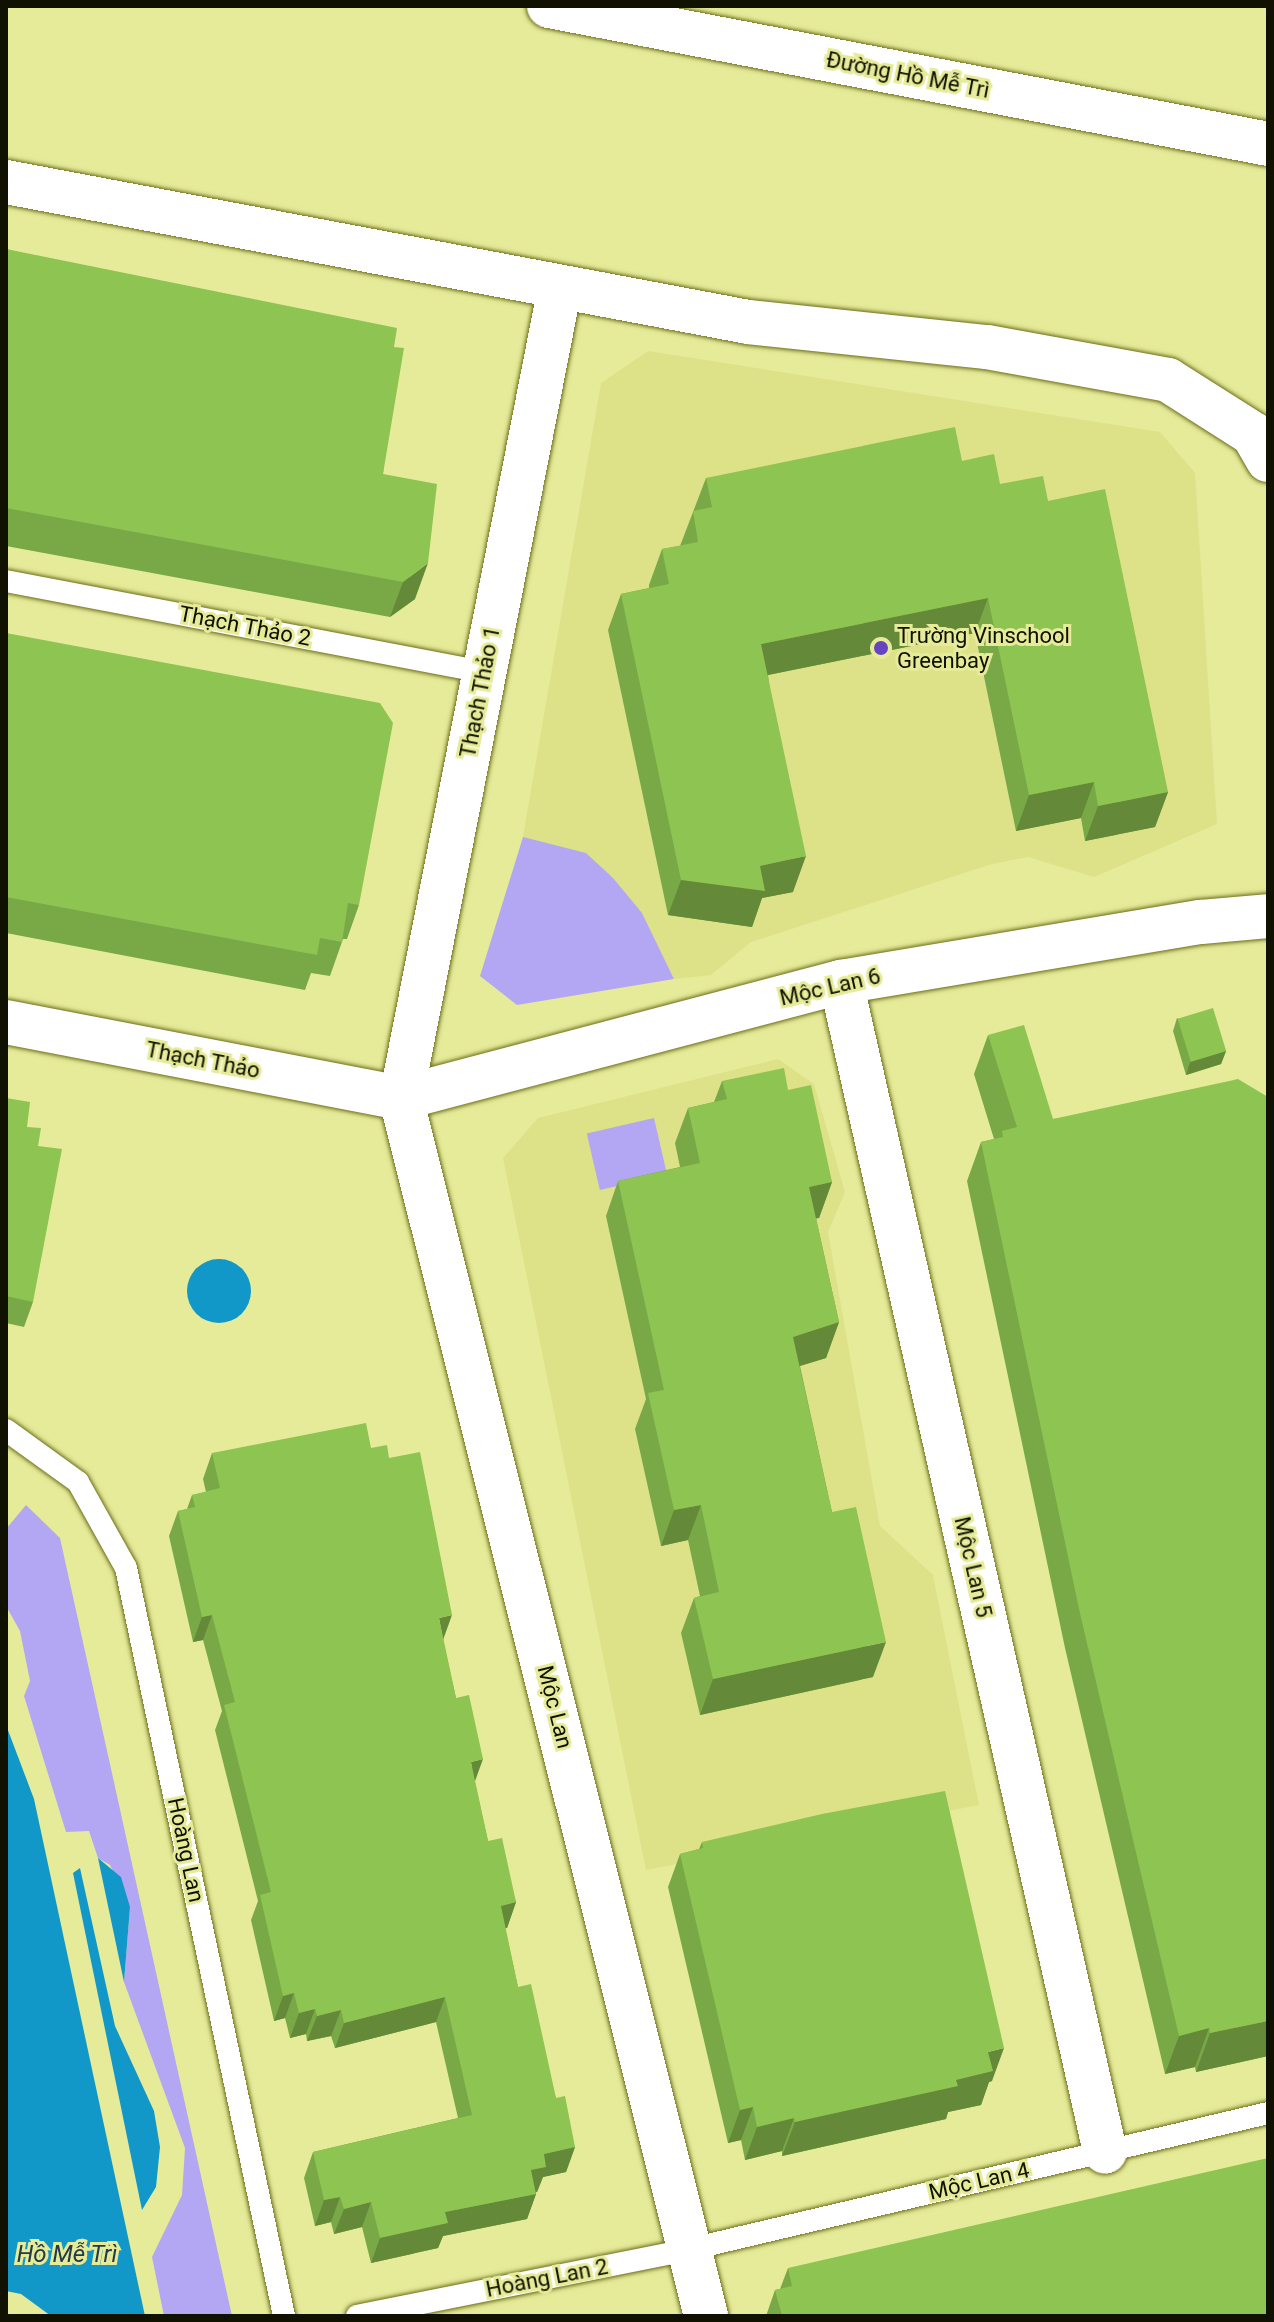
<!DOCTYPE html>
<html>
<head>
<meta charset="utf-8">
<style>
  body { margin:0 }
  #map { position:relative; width:1274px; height:2322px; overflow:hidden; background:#e6eb99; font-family:Roboto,sans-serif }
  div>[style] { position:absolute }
  .built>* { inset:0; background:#dde187 }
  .green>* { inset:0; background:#b3a7f3; transform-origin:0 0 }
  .water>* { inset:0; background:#1197c8 }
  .round { border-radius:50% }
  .pier>* { inset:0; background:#e6eb99 }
  .roads { filter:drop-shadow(0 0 2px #6c6e1a) drop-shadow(0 0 2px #6c6e1a) }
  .service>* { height:22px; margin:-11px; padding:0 11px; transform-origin:11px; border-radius:11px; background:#fff }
  .minor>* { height:44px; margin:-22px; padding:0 22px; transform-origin:22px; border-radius:22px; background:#fff }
  .wall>* { inset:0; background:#79a947 }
  .shaded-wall>* { inset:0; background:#638939 }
  .building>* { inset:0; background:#8dc452; transform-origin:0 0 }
  .dots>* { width:22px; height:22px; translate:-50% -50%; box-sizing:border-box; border:4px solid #e6eb99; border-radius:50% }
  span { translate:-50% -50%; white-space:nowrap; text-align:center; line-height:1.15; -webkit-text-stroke:6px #e6eb99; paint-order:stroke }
  .street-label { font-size:22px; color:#101100 }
  .poi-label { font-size:22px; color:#101100 }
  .left { translate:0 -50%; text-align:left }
  .water-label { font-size:24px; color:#223b47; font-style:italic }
  .frame { position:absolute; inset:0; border:8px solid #101100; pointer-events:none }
</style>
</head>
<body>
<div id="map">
  <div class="built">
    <i style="clip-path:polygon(648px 351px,1160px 432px,1195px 473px,1217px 824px,1094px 877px,1028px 857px,992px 864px,751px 942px,711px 975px,674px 979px,642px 913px,523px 837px,601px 383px)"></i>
    <i style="clip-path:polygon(778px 1059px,814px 1084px,845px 1192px,828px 1232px,880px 1526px,933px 1575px,979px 1805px,646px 1870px,503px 1158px,538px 1118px)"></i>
  </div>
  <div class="green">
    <i style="clip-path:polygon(523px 837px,586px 853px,613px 878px,642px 913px,674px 979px,517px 1005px,480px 976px)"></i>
    <i style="left:654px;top:1118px;width:58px;height:69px;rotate:77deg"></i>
    <i style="clip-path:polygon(26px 1505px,60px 1538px,232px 2316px,164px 2316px,152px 2257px,182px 2195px,185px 2148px,124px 1982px,130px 1907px,110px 1865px,98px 1858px,89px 1831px,66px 1832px,24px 1696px,30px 1681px,20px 1631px,6px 1606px,6px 1529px)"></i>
  </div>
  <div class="water">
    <i class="round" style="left:187px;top:1259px;width:64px;height:64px"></i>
    <i style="clip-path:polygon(6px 1725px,34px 1799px,145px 2316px,6px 2316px)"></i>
    <i style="clip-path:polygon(98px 1858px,121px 1877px,130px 1907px,124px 1982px)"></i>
    <i style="clip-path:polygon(80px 1868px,115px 2026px,154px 2111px,160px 2147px,156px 2187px,142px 2210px,73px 1873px)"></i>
  </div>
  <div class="pier">
    <i style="clip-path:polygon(6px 2291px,21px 2294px,51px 2316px,6px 2316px)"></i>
  </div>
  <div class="roads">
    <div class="service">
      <i style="left:6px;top:581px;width:487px;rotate:10.8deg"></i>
      <i style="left:6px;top:1430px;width:89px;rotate:35.8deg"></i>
      <i style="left:78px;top:1482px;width:98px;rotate:60.8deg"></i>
      <i style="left:126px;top:1568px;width:765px;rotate:78.07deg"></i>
      <i style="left:357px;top:2316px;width:341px;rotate:-11.3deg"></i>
      <i style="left:691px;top:2249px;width:593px;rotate:-13.26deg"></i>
    </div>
    <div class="minor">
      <i style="left:549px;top:6px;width:732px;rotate:10.86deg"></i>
      <i style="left:6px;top:182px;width:755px;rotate:10.68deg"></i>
      <i style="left:748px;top:322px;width:240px;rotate:6deg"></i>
      <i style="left:987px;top:347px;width:184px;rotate:10.3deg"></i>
      <i style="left:1168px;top:380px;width:101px;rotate:32.4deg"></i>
      <i style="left:1253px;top:434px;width:30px;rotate:60deg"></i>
      <i style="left:560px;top:287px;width:826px;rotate:101.09deg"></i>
      <i style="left:401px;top:1098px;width:1256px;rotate:75.94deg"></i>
      <i style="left:841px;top:982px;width:1199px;rotate:77.28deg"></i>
      <i style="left:6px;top:1022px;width:402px;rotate:10.9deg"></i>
      <i style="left:401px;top:1098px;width:455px;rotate:-14.8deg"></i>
      <i style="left:841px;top:982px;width:365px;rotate:-9.5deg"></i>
      <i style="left:1201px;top:922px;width:67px;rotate:-5.1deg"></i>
    </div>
  </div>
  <div class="wall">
    <i style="clip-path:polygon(6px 249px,394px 347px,383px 474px,415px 599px,390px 617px,6px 546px)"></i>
    <i style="clip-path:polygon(962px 461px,1000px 484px,1048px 501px,1168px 792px,1155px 827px,1085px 841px,1081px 818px,1016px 831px,975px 633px,768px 675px,793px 892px,762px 898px,752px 927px,668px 915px,608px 630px,621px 594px,649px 588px,649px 585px,662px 549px,680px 546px,706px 478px)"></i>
    <i style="clip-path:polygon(6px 633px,359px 905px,347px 939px,343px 939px,330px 976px,311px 973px,305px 990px,6px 933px)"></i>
    <i style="clip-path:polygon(1177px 1018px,1226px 1051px,1221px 1064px,1186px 1075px,1173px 1031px)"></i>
    <i style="clip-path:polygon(988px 1035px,1053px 1119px,1268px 1097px,1268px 2056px,1196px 2072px,1195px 2067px,1165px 2074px,1065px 1648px,967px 1181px,981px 1142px,994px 1139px,974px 1074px)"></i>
    <i style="clip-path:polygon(722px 1081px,788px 1090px,832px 1182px,819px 1218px,816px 1218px,839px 1322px,826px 1358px,800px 1366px,832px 1512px,873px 1677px,700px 1715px,681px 1633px,694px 1598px,700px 1596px,688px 1540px,661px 1546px,635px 1429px,646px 1399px,606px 1216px,618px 1181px,680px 1167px,675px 1143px,688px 1108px,714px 1102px)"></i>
    <i style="clip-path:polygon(6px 1098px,27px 1127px,38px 1146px,33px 1302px,24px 1327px,6px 1323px)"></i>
    <i style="clip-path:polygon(371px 1448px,389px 1458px,443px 1640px,488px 1841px,516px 1902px,507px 1928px,505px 1928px,518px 1987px,556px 2098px,575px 2147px,566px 2172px,543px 2177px,537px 2192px,536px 2192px,536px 2194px,527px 2219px,443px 2236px,438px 2248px,371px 2263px,362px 2227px,334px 2234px,331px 2222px,315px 2226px,304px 2178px,313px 2152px,458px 2118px,436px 2022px,335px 2048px,331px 2036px,307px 2041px,306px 2034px,290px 2038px,285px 2018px,274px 2021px,251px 1920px,258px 1901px,215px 1730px,222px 1711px,203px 1640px,193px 1642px,169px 1536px,178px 1511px,187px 1509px,192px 1495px,206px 1492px,203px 1479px,212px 1453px)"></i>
    <i style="clip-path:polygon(702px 1842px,992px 2081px,989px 2082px,981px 2105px,948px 2112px,946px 2119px,782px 2156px,782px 2151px,745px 2160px,741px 2140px,728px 2143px,668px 1887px,680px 1854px,699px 1849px)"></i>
    <i style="clip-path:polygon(788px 2268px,1268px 2316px,766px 2316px,775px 2290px,780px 2289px)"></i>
  </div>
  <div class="shaded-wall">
    <i style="clip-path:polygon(428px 563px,415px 599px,390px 617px,403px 582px)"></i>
    <i style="clip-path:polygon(988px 598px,975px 633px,748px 679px,761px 644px)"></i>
    <i style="clip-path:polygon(1094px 782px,1081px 818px,1016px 831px,1029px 795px)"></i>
    <i style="clip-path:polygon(1168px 792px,1155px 827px,1085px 841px,1098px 806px)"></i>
    <i style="clip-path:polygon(806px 856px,793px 892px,762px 898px,752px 927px,668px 915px,681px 880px)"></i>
    <i style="clip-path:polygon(1226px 1051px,1221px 1064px,1186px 1075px,1190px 1062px)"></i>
    <i style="clip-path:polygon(832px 1182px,819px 1218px,796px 1223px,809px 1187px)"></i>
    <i style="clip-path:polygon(839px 1322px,826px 1358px,780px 1372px,793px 1337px)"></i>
    <i style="clip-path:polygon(701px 1505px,688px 1540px,661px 1546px,674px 1510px)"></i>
    <i style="clip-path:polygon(212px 1615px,203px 1640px,193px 1642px,202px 1617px)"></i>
    <i style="clip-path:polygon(452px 1615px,443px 1640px,439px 1618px)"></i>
    <i style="clip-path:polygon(886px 1642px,873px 1677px,700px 1715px,713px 1679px)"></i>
    <i style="clip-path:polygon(483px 1759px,474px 1784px,471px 1762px)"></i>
    <i style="clip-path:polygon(516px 1902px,507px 1928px,492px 1931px,501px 1906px)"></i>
    <i style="clip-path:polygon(294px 1993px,285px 2018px,274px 2021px,283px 1996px)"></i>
    <i style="clip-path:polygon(445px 1997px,436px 2022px,335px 2048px,344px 2023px)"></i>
    <i style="clip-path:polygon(315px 2009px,306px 2034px,290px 2038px,299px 2013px)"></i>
    <i style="clip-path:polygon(341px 2010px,331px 2036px,307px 2041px,317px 2016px)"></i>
    <i style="clip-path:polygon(1268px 2021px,1268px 2056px,1196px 2072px,1210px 2033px)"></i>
    <i style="clip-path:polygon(1209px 2028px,1195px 2067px,1165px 2074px,1179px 2036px)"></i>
    <i style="clip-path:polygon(1004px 2048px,992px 2081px,989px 2082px,981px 2105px,948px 2112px,946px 2119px,782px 2156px,795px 2122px,956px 2080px,988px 2052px)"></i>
    <i style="clip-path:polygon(753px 2107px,741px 2140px,728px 2143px,740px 2110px)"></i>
    <i style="clip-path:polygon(794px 2118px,782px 2151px,745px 2160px,757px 2127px)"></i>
    <i style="clip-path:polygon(575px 2147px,566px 2172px,543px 2177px,537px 2192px,522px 2196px,531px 2170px,544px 2154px)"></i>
    <i style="clip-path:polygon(536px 2194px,527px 2219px,443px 2236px,438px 2248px,371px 2263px,380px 2238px,445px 2212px)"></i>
    <i style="clip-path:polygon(340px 2197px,331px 2222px,315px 2226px,324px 2200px)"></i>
    <i style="clip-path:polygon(371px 2202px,362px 2227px,334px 2234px,344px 2209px)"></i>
  </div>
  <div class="building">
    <i style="clip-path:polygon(6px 249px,397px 328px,394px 347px,404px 348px,383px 474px,437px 484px,428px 563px,403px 582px,6px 508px)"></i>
    <i style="clip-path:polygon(955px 427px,962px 461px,994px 454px,1000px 484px,1043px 476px,1048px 501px,1105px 489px,1168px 792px,1098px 806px,1094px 782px,1029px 795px,988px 598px,761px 644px,806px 856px,760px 866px,765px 891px,681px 880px,621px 594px,669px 584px,662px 549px,698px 542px,693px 511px,712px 507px,706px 478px)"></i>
    <i style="clip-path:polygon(6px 633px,380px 703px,393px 723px,359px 905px,348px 903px,342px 942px,320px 938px,317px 955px,6px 897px)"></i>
    <i style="left:1213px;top:1008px;width:45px;height:37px;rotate:73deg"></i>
    <i style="clip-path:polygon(1024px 1025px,1053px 1119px,1238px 1079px,1268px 1097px,1268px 2021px,1210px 2033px,1209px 2028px,1179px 2036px,1079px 1609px,981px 1142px,1003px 1137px,1002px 1131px,1017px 1127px,988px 1035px)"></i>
    <i style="clip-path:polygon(784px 1068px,788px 1090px,811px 1085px,832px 1182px,809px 1187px,839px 1322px,793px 1337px,832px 1512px,856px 1507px,886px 1642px,713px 1679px,694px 1598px,719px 1592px,701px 1505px,674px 1510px,648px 1393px,664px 1390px,618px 1181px,700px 1163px,688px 1108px,727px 1099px,722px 1081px)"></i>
    <i style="clip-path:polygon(6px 1098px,30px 1102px,27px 1127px,41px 1128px,38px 1146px,62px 1149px,33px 1302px,6px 1296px)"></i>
    <i style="clip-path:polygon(366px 1423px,371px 1448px,387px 1445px,389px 1458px,420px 1452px,452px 1615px,439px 1618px,456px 1698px,469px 1695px,483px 1759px,471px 1762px,488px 1841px,502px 1838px,516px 1902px,501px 1906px,518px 1987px,531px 1984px,556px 2098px,565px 2096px,575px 2147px,544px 2154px,546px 2167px,531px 2170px,536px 2194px,445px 2212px,448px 2223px,380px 2238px,371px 2202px,344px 2209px,340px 2197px,324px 2200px,313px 2152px,472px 2115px,445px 1997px,344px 2023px,341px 2010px,317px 2016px,315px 2009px,299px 2013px,294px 1993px,283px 1996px,260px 1895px,271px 1892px,224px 1705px,235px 1702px,212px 1615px,202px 1617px,178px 1511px,195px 1507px,192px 1495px,220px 1488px,212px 1453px)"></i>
    <i style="clip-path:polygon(945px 1791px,1004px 2048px,988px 2052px,993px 2071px,956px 2080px,958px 2086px,795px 2122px,794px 2118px,757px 2127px,753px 2107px,740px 2110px,680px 1854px,703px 1848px,702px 1842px,822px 1814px)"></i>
    <i style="clip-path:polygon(1268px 2158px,1268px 2316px,782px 2316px,775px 2290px,792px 2286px,788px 2268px)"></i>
  </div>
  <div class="dots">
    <i style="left:881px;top:648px;background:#6646be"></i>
  </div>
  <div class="street-label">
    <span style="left:908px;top:75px;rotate:11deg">Đường Hồ Mễ Trì</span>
    <span style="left:245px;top:626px;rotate:11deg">Thạch Thảo 2</span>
    <span style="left:480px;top:692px;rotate:-79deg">Thạch Thảo 1</span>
    <span style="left:830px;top:987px;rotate:-13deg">Mộc Lan 6</span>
    <span style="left:203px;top:1060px;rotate:11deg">Thạch Thảo</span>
    <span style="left:973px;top:1567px;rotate:77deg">Mộc Lan 5</span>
    <span style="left:555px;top:1707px;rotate:76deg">Mộc Lan</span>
    <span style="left:186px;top:1850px;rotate:78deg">Hoàng Lan</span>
    <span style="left:979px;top:2181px;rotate:-13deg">Mộc Lan 4</span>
    <span style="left:547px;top:2278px;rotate:-11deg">Hoàng Lan 2</span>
  </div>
  <div class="poi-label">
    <span class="left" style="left:897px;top:648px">Trường Vinschool<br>Greenbay</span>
  </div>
  <div class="water-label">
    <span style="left:67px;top:2255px">Hồ Mễ Trì</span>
  </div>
  <div class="frame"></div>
</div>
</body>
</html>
